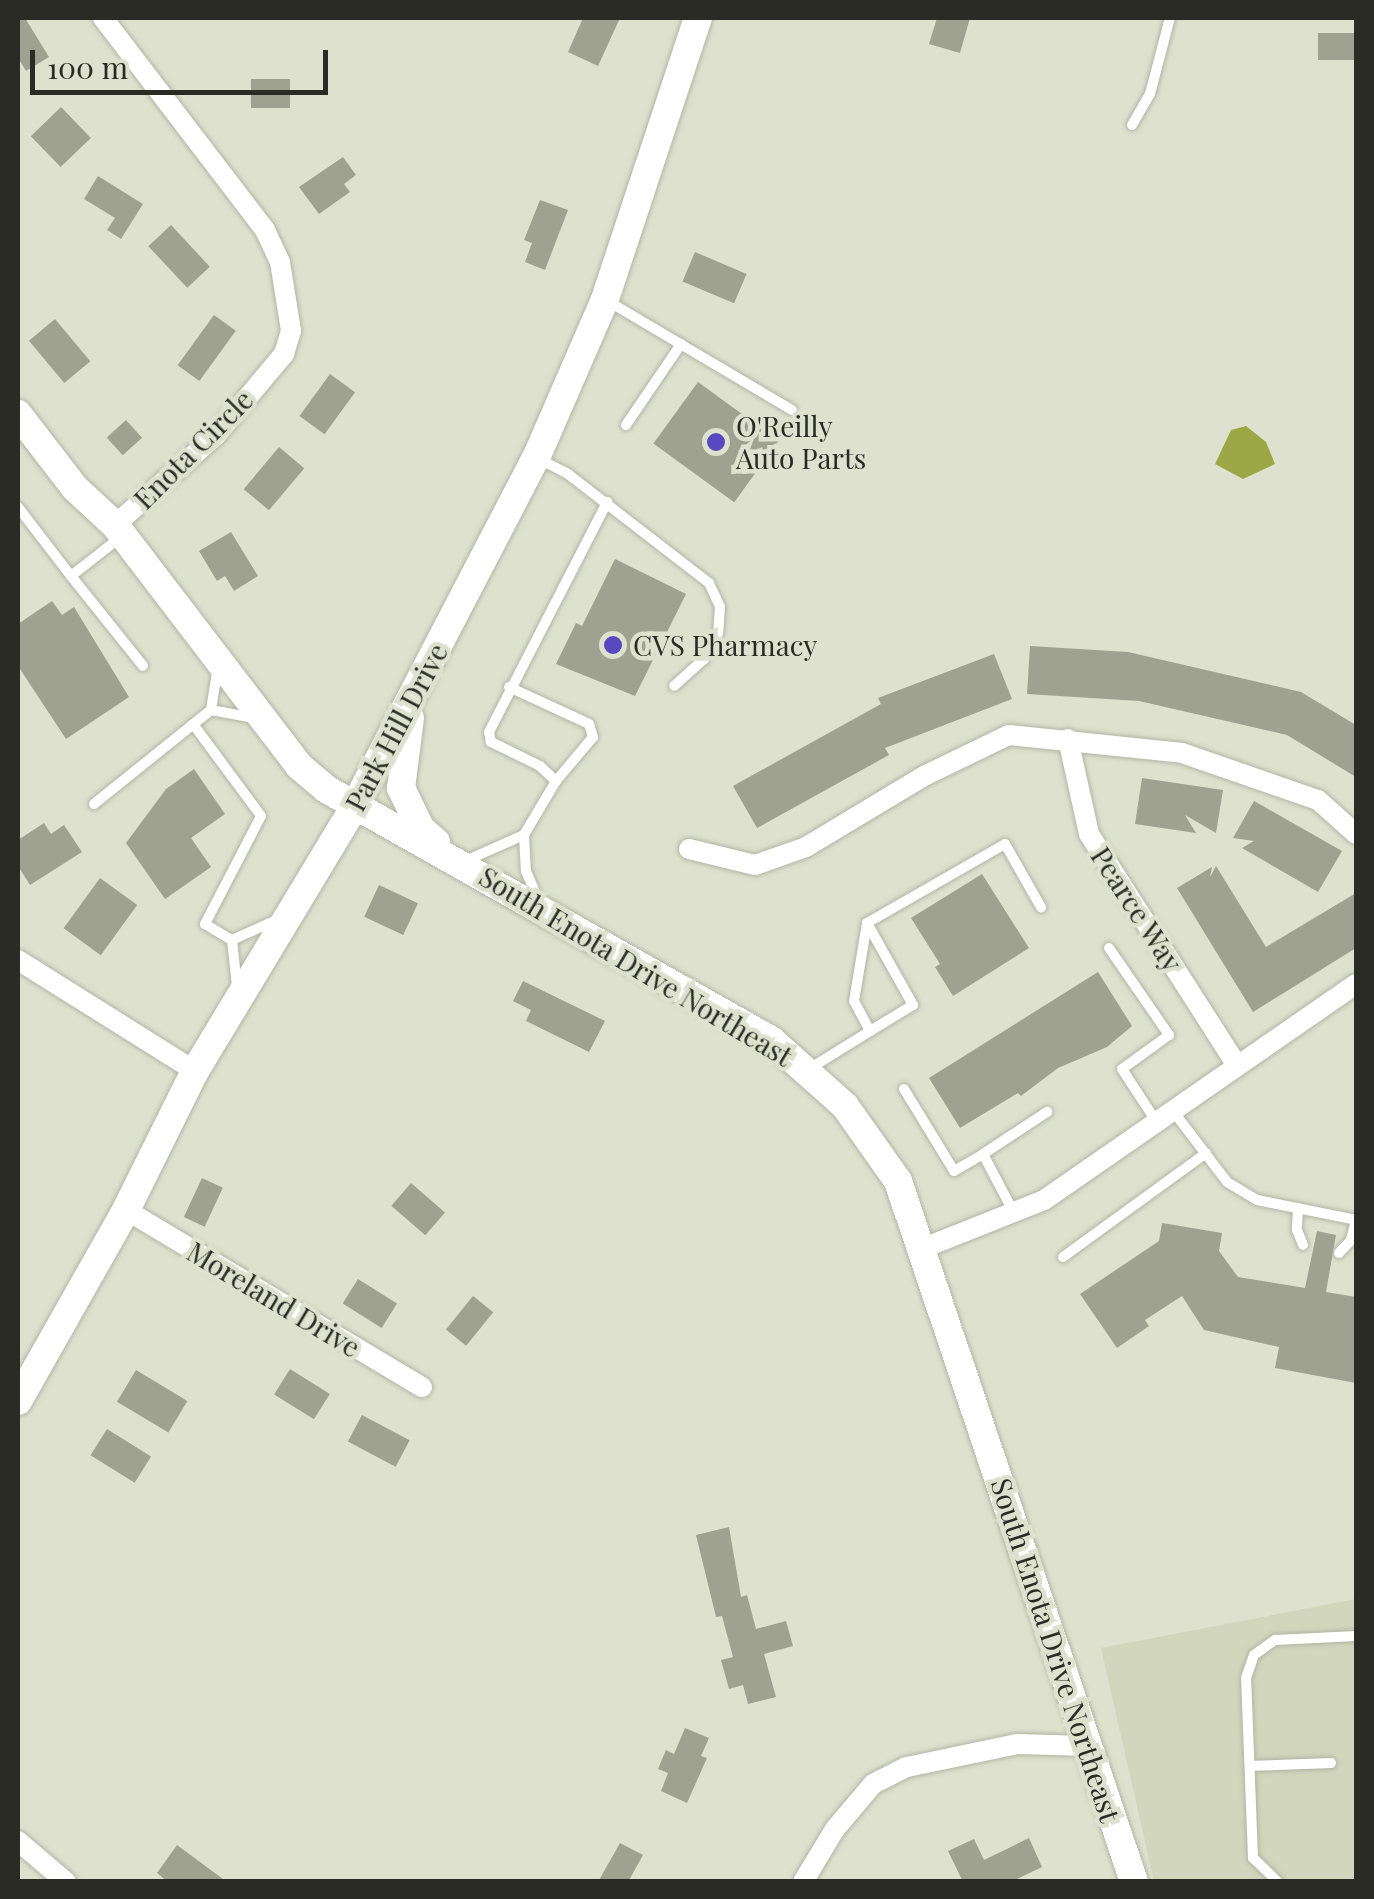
<!DOCTYPE html>
<html>
<head>
<meta charset="utf-8">
<style>
  body { margin:0 }
  #map { position:relative; width:1374px; height:1899px; overflow:hidden; background:#dde1ce; font-family:"Playfair Display",serif }
  div>[style] { position:absolute }
  .built>* { inset:0; background:#d2d6bd }
  .water>* { inset:0; background:#9ba845 }
  .building>* { inset:0; background:#9fa291; transform-origin:0 0 }
  .roads { filter:drop-shadow(0 0 2px #b2b5a3) drop-shadow(0 0 2px #b2b5a3) }
  .lane>* { height:10px; margin:-5px; padding:0 5px; transform-origin:5px; border-radius:5px; background:#fff }
  .street>* { height:20px; margin:-10px; padding:0 10px; transform-origin:10px; border-radius:10px; background:#fff }
  .secondary>* { height:28px; margin:-14px; padding:0 14px; transform-origin:14px; border-radius:14px; background:#fff }
  .dots>* { width:28px; height:28px; translate:-50% -50%; box-sizing:border-box; border:5px solid #dde1ce; border-radius:50% }
  span { translate:-50% -50%; white-space:nowrap; text-align:center; line-height:1.15; -webkit-text-stroke:9px #dde1ce; paint-order:stroke }
  .poi-label { font-size:28px; color:#292b24 }
  .left { translate:0 -50%; text-align:left }
  .street-label { font-size:28px; color:#292b24 }
  .frame { position:absolute; inset:0; border:20px solid #292b24; pointer-events:none }
  .scale { position:absolute; left:30px; top:50px; width:298px; height:45px; box-sizing:border-box; border:5px solid #292b24; border-top:0; padding-left:12px; font-size:30px; line-height:35px; white-space:nowrap; color:#292b24; -webkit-text-stroke:8px #dde1ce; paint-order:stroke }
</style>
</head>
<body>
<div id="map">
  <div class="built">
    <i style="clip-path:polygon(1356px 1599px,1356px 1881px,1154px 1881px,1101px 1648px)"></i>
  </div>
  <div class="water">
    <i style="clip-path:polygon(1246px 426px,1266px 442px,1275px 464px,1243px 479px,1215px 464px,1231px 430px)"></i>
  </div>
  <div class="building">
    <i style="clip-path:polygon(18px 18px,25px 18px,49px 57px,26px 71px,18px 58px)"></i>
    <i style="clip-path:polygon(583px 18px,620px 18px,598px 66px,568px 52px)"></i>
    <i style="clip-path:polygon(937px 18px,970px 18px,960px 53px,929px 44px)"></i>
    <i style="left:1354px;top:33px;width:27px;height:36px;rotate:90deg"></i>
    <i style="left:290px;top:79px;width:29px;height:39px;rotate:90deg"></i>
    <i style="left:61px;top:107px;width:43px;height:42px;rotate:46deg"></i>
    <i style="clip-path:polygon(343px 157px,356px 175px,344px 184px,350px 192px,319px 214px,299px 187px)"></i>
    <i style="clip-path:polygon(98px 176px,143px 204px,121px 239px,107px 230px,115px 218px,84px 199px)"></i>
    <i style="clip-path:polygon(540px 200px,568px 210px,545px 270px,525px 262px,532px 243px,524px 240px)"></i>
    <i style="left:171px;top:225px;width:57px;height:31px;rotate:47deg"></i>
    <i style="left:695px;top:252px;width:56px;height:32px;rotate:23deg"></i>
    <i style="left:214px;top:315px;width:27px;height:62px;rotate:36deg"></i>
    <i style="left:55px;top:319px;width:55px;height:34px;rotate:50deg"></i>
    <i style="left:330px;top:374px;width:31px;height:52px;rotate:36deg"></i>
    <i style="left:698px;top:382px;width:100px;height:76px;rotate:36deg"></i>
    <i style="left:126px;top:420px;width:24px;height:26px;rotate:48deg"></i>
    <i style="left:279px;top:447px;width:33px;height:55px;rotate:40deg"></i>
    <i style="clip-path:polygon(231px 532px,258px 576px,234px 591px,225px 576px,217px 581px,199px 551px)"></i>
    <i style="clip-path:polygon(615px 559px,686px 594px,635px 696px,556px 664px,576px 623px,582px 626px)"></i>
    <i style="clip-path:polygon(52px 601px,62px 615px,74px 607px,129px 697px,66px 739px,18px 666px,18px 624px)"></i>
    <i style="clip-path:polygon(1030px 646px,1128px 652px,1301px 692px,1356px 725px,1356px 777px,1287px 735px,1139px 701px,1027px 694px)"></i>
    <i style="clip-path:polygon(994px 654px,1012px 699px,885px 748px,889px 755px,757px 828px,733px 786px,881px 704px,878px 698px)"></i>
    <i style="clip-path:polygon(194px 769px,225px 814px,191px 838px,211px 867px,165px 899px,126px 843px,166px 789px)"></i>
    <i style="clip-path:polygon(1142px 778px,1223px 790px,1216px 833px,1185px 815px,1196px 833px,1135px 824px)"></i>
    <i style="clip-path:polygon(1254px 801px,1342px 851px,1318px 892px,1242px 848px,1254px 841px,1233px 838px)"></i>
    <i style="clip-path:polygon(44px 823px,51px 834px,64px 825px,82px 852px,30px 885px,18px 866px,18px 840px)"></i>
    <i style="clip-path:polygon(1216px 866px,1266px 947px,1356px 893px,1356px 948px,1253px 1012px,1177px 888px,1212px 867px,1210px 877px)"></i>
    <i style="clip-path:polygon(982px 874px,1029px 948px,953px 996px,935px 967px,940px 964px,911px 918px)"></i>
    <i style="left:100px;top:878px;width:46px;height:62px;rotate:36deg"></i>
    <i style="left:379px;top:885px;width:43px;height:35px;rotate:25deg"></i>
    <i style="clip-path:polygon(1098px 972px,1132px 1026px,1107px 1047px,1058px 1068px,1021px 1096px,1018px 1093px,960px 1128px,929px 1078px)"></i>
    <i style="clip-path:polygon(523px 981px,605px 1021px,589px 1052px,526px 1021px,531px 1010px,513px 1001px)"></i>
    <i style="left:202px;top:1178px;width:23px;height:43px;rotate:25deg"></i>
    <i style="left:411px;top:1183px;width:45px;height:30px;rotate:41deg"></i>
    <i style="clip-path:polygon(1162px 1223px,1222px 1233px,1219px 1251px,1238px 1277px,1305px 1288px,1317px 1231px,1336px 1235px,1326px 1292px,1356px 1297px,1356px 1383px,1275px 1368px,1279px 1347px,1204px 1330px,1182px 1296px,1145px 1320px,1149px 1326px,1117px 1348px,1080px 1294px,1159px 1241px)"></i>
    <i style="left:358px;top:1279px;width:46px;height:29px;rotate:32deg"></i>
    <i style="left:473px;top:1296px;width:26px;height:43px;rotate:39deg"></i>
    <i style="left:290px;top:1369px;width:47px;height:30px;rotate:32deg"></i>
    <i style="left:136px;top:1370px;width:60px;height:37px;rotate:31deg"></i>
    <i style="left:362px;top:1415px;width:54px;height:30px;rotate:28deg"></i>
    <i style="left:107px;top:1429px;width:52px;height:31px;rotate:32deg"></i>
    <i style="clip-path:polygon(729px 1527px,741px 1597px,747px 1595px,756px 1629px,786px 1621px,793px 1646px,764px 1654px,776px 1697px,748px 1704px,743px 1685px,729px 1689px,721px 1660px,733px 1657px,722px 1616px,716px 1617px,696px 1535px)"></i>
    <i style="clip-path:polygon(685px 1728px,709px 1738px,701px 1756px,707px 1758px,687px 1803px,661px 1791px,668px 1773px,658px 1769px,666px 1750px,674px 1754px)"></i>
    <i style="clip-path:polygon(1029px 1838px,1042px 1867px,1011px 1882px,963px 1882px,948px 1851px,974px 1839px,984px 1860px)"></i>
    <i style="clip-path:polygon(620px 1843px,643px 1855px,628px 1882px,598px 1882px)"></i>
    <i style="clip-path:polygon(177px 1845px,227px 1882px,168px 1882px,157px 1873px)"></i>
  </div>
  <div class="roads">
    <div class="lane">
      <i style="left:1132px;top:125px;width:36px;rotate:-60deg"></i>
      <i style="left:1150px;top:94px;width:79px;rotate:-75.3deg"></i>
      <i style="left:606px;top:300px;width:216px;rotate:30.6deg"></i>
      <i style="left:626px;top:425px;width:98px;rotate:-55.8deg"></i>
      <i style="left:537px;top:458px;width:35px;rotate:27deg"></i>
      <i style="left:568px;top:474px;width:178px;rotate:37.7deg"></i>
      <i style="left:709px;top:583px;width:26px;rotate:65deg"></i>
      <i style="left:720px;top:607px;width:26px;rotate:94deg"></i>
      <i style="left:718px;top:633px;width:30px;rotate:118deg"></i>
      <i style="left:704px;top:659px;width:40px;rotate:138deg"></i>
      <i style="left:18px;top:507px;width:87px;rotate:52.5deg"></i>
      <i style="left:71px;top:576px;width:65px;rotate:-38.1deg"></i>
      <i style="left:71px;top:576px;width:115px;rotate:51.3deg"></i>
      <i style="left:509px;top:687px;width:88px;rotate:24.8deg"></i>
      <i style="left:589px;top:724px;width:14px;rotate:73deg"></i>
      <i style="left:593px;top:737px;width:57px;rotate:130.1deg"></i>
      <i style="left:556px;top:781px;width:63px;rotate:120.7deg"></i>
      <i style="left:524px;top:835px;width:36px;rotate:87deg"></i>
      <i style="left:526px;top:871px;width:36px;rotate:67deg"></i>
      <i style="left:211px;top:710px;width:44px;rotate:10.5deg"></i>
      <i style="left:193px;top:724px;width:114px;rotate:53.5deg"></i>
      <i style="left:261px;top:816px;width:122px;rotate:117.4deg"></i>
      <i style="left:205px;top:924px;width:31px;rotate:31deg"></i>
      <i style="left:232px;top:940px;width:47px;rotate:83.9deg"></i>
      <i style="left:556px;top:781px;width:22px;rotate:-137deg"></i>
      <i style="left:540px;top:766px;width:55px;rotate:-153.9deg"></i>
      <i style="left:491px;top:742px;width:10px;rotate:-101deg"></i>
      <i style="left:489px;top:732px;width:259px;rotate:-62.8deg"></i>
      <i style="left:94px;top:804px;width:150px;rotate:-38.8deg"></i>
      <i style="left:211px;top:710px;width:38px;rotate:-81deg"></i>
      <i style="left:465px;top:861px;width:64px;rotate:-23.8deg"></i>
      <i style="left:867px;top:923px;width:94px;rotate:60.7deg"></i>
      <i style="left:913px;top:1005px;width:50px;rotate:148.8deg"></i>
      <i style="left:232px;top:940px;width:54px;rotate:-24.2deg"></i>
      <i style="left:1109px;top:948px;width:106px;rotate:55.4deg"></i>
      <i style="left:1169px;top:1035px;width:58px;rotate:144.1deg"></i>
      <i style="left:1122px;top:1069px;width:62px;rotate:56.8deg"></i>
      <i style="left:809px;top:1069px;width:72px;rotate:-31.9deg"></i>
      <i style="left:870px;top:1031px;width:34px;rotate:-118deg"></i>
      <i style="left:854px;top:1001px;width:79px;rotate:-80.5deg"></i>
      <i style="left:867px;top:923px;width:159px;rotate:-29.8deg"></i>
      <i style="left:1005px;top:844px;width:73px;rotate:60.3deg"></i>
      <i style="left:904px;top:1089px;width:96px;rotate:58.6deg"></i>
      <i style="left:954px;top:1171px;width:34px;rotate:-30deg"></i>
      <i style="left:1173px;top:1111px;width:89px;rotate:52.7deg"></i>
      <i style="left:1227px;top:1182px;width:35px;rotate:31deg"></i>
      <i style="left:1257px;top:1200px;width:101px;rotate:11.4deg"></i>
      <i style="left:1298px;top:1208px;width:22px;rotate:93deg"></i>
      <i style="left:1297px;top:1230px;width:16px;rotate:68deg"></i>
      <i style="left:1013px;top:1211px;width:64px;rotate:-117.8deg"></i>
      <i style="left:983px;top:1154px;width:77px;rotate:-33.3deg"></i>
      <i style="left:1339px;top:1253px;width:18px;rotate:-47deg"></i>
      <i style="left:1351px;top:1240px;width:21px;rotate:-76deg"></i>
      <i style="left:1063px;top:1257px;width:177px;rotate:-36deg"></i>
      <i style="left:1250px;top:1766px;width:81px;rotate:-2.1deg"></i>
      <i style="left:1278px;top:1882px;width:35px;rotate:-136deg"></i>
      <i style="left:1253px;top:1858px;width:180px;rotate:-92.2deg"></i>
      <i style="left:1246px;top:1678px;width:24px;rotate:-71deg"></i>
      <i style="left:1254px;top:1655px;width:26px;rotate:-36deg"></i>
      <i style="left:1275px;top:1640px;width:81px;rotate:-2.8deg"></i>
    </div>
    <div class="street">
      <i style="left:103px;top:18px;width:267px;rotate:52.6deg"></i>
      <i style="left:265px;top:230px;width:35px;rotate:65deg"></i>
      <i style="left:280px;top:262px;width:70px;rotate:80.9deg"></i>
      <i style="left:291px;top:331px;width:24px;rotate:107deg"></i>
      <i style="left:284px;top:354px;width:106px;rotate:130deg"></i>
      <i style="left:216px;top:435px;width:135px;rotate:138.3deg"></i>
      <i style="left:1068px;top:739px;width:97px;rotate:77.5deg"></i>
      <i style="left:1089px;top:834px;width:274px;rotate:57.4deg"></i>
      <i style="left:689px;top:849px;width:68px;rotate:13.6deg"></i>
      <i style="left:755px;top:865px;width:54px;rotate:-19.4deg"></i>
      <i style="left:806px;top:847px;width:138px;rotate:-31deg"></i>
      <i style="left:924px;top:776px;width:94px;rotate:-25.8deg"></i>
      <i style="left:1009px;top:735px;width:174px;rotate:5.9deg"></i>
      <i style="left:1182px;top:753px;width:144px;rotate:19.1deg"></i>
      <i style="left:1318px;top:800px;width:51px;rotate:41.8deg"></i>
      <i style="left:18px;top:960px;width:209px;rotate:32.1deg"></i>
      <i style="left:126px;top:1210px;width:345px;rotate:30.9deg"></i>
      <i style="left:921px;top:1249px;width:132px;rotate:-21.7deg"></i>
      <i style="left:1044px;top:1200px;width:379px;rotate:-34.7deg"></i>
      <i style="left:18px;top:1841px;width:63px;rotate:40.5deg"></i>
      <i style="left:803px;top:1882px;width:62px;rotate:-58.9deg"></i>
      <i style="left:835px;top:1829px;width:59px;rotate:-49.8deg"></i>
      <i style="left:873px;top:1784px;width:38px;rotate:-27deg"></i>
      <i style="left:907px;top:1767px;width:112px;rotate:-11.8deg"></i>
      <i style="left:1017px;top:1744px;width:71px;rotate:1.6deg"></i>
    </div>
    <div class="secondary">
      <i style="left:18px;top:414px;width:93px;rotate:52.4deg"></i>
      <i style="left:75px;top:488px;width:54px;rotate:42.8deg"></i>
      <i style="left:115px;top:525px;width:303px;rotate:52.6deg"></i>
      <i style="left:299px;top:766px;width:35px;rotate:40deg"></i>
      <i style="left:326px;top:789px;width:511px;rotate:29.42deg"></i>
      <i style="left:771px;top:1040px;width:99px;rotate:41.7deg"></i>
      <i style="left:845px;top:1106px;width:92px;rotate:54.8deg"></i>
      <i style="left:898px;top:1181px;width:740px;rotate:71.39deg"></i>
      <i style="left:410px;top:718px;width:71px;rotate:97.3deg"></i>
      <i style="left:401px;top:788px;width:46px;rotate:64deg"></i>
      <i style="left:421px;top:829px;width:20px;rotate:41deg"></i>
      <i style="left:18px;top:1401px;width:219px;rotate:-60.5deg"></i>
      <i style="left:126px;top:1210px;width:155px;rotate:-63.6deg"></i>
      <i style="left:195px;top:1071px;width:308px;rotate:-58.9deg"></i>
      <i style="left:354px;top:807px;width:394px;rotate:-62.5deg"></i>
      <i style="left:536px;top:458px;width:173px;rotate:-66.5deg"></i>
      <i style="left:605px;top:299px;width:296px;rotate:-71.7deg"></i>
    </div>
  </div>
  <div class="dots">
    <i style="left:716px;top:442px;background:#5a48c1"></i>
    <i style="left:613px;top:645px;background:#5a48c1"></i>
  </div>
  <div class="poi-label">
    <span class="left" style="left:736px;top:442px">O'Reilly<br>Auto Parts</span>
    <span class="left" style="left:633px;top:645px">CVS Pharmacy</span>
  </div>
  <div class="street-label">
    <span style="left:193px;top:449px;rotate:-45deg">Enota Circle</span>
    <span style="left:396px;top:727px;rotate:-62deg">Park Hill Drive</span>
    <span style="left:1137px;top:909px;rotate:57deg">Pearce Way</span>
    <span style="left:636px;top:966px;rotate:31deg">South Enota Drive Northeast</span>
    <span style="left:274px;top:1299px;rotate:31deg">Moreland Drive</span>
    <span style="left:1056px;top:1650px;rotate:72deg">South Enota Drive Northeast</span>
  </div>
  <div class="frame"></div>
  <div class="scale">100 m</div>
</div>
</body>
</html>
